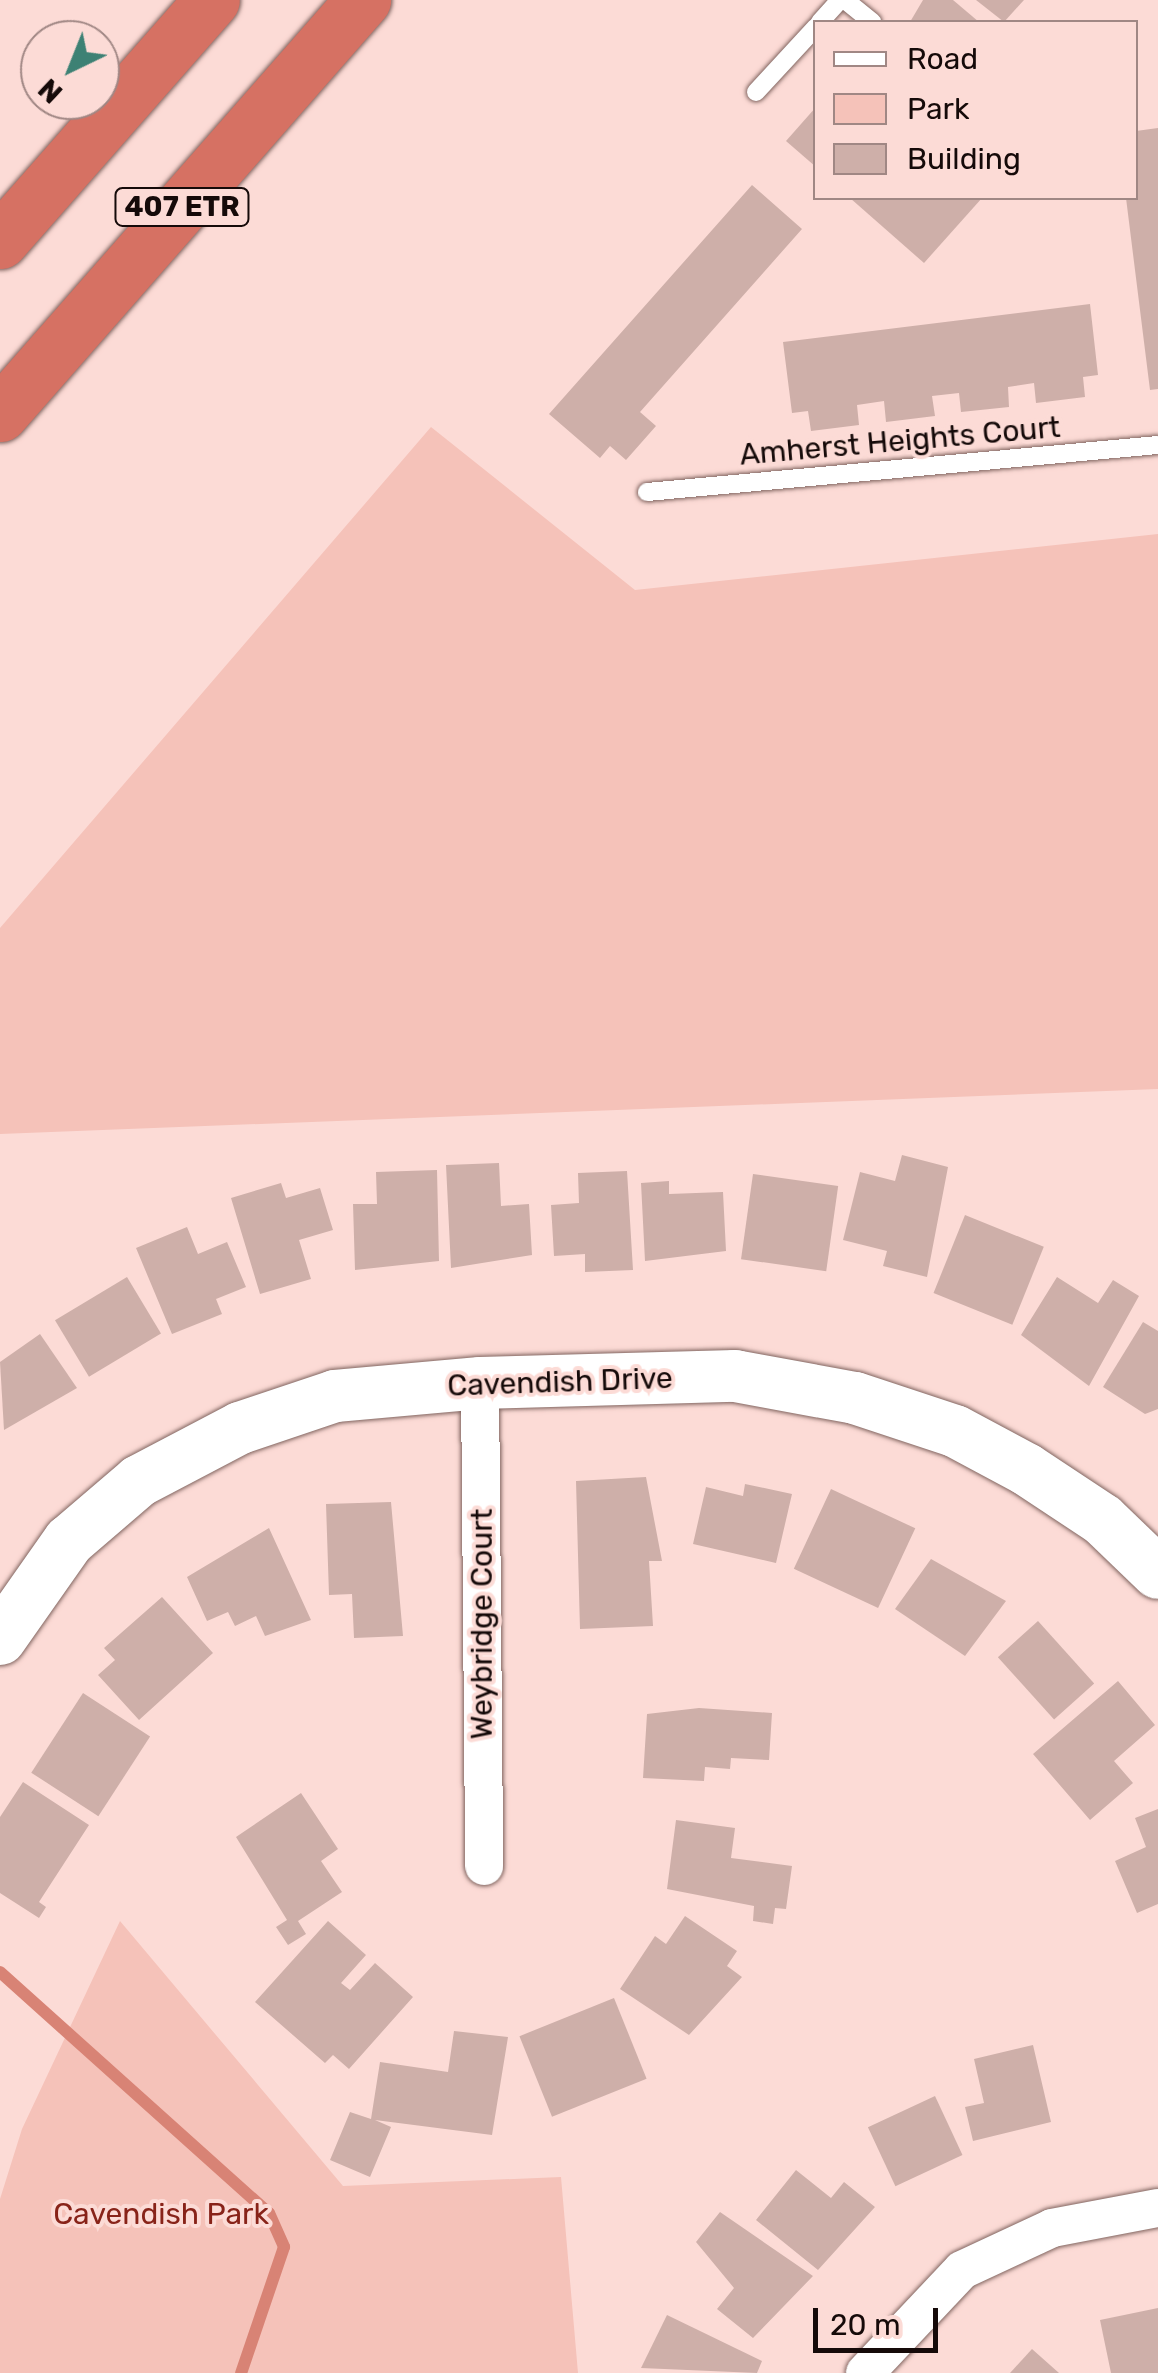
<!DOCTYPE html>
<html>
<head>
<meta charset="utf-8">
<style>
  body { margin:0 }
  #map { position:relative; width:1158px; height:2373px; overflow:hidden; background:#fcdbd6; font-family:Rubik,sans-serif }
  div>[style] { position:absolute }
  .green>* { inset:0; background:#f5c2b9 }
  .stream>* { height:12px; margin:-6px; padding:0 6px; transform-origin:6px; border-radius:6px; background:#d88375 }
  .building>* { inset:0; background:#ceafa9; transform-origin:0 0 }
  .roads { filter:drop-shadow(0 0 2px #816560) drop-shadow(0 0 2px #816560) }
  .lane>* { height:18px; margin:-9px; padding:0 9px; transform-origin:9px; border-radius:9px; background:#fff }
  .street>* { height:38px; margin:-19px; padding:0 19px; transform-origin:19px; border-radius:19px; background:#fff }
  .secondary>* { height:52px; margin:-26px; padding:0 26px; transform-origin:26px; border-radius:26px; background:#fff }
  .highway>* { height:55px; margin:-27.5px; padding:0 27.5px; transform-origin:27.5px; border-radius:27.5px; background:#d67163 }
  span { translate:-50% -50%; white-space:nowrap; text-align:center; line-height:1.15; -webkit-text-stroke:8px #fcdbd6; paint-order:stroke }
  .shield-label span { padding:2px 8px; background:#fcdbd6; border:2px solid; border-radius:8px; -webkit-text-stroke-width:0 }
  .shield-label { font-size:28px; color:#150a09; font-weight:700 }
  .street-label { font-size:30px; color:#150a09 }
  .park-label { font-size:30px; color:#882319 }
  .legend { position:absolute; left:813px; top:20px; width:325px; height:180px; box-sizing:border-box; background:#fcdbd6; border:2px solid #a08784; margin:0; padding:12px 18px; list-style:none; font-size:30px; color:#150a09 }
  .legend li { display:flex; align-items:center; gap:20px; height:50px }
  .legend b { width:50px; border:2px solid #a08784 }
  .north { position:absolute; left:20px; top:20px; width:100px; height:100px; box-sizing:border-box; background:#fcdbd6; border:2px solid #a08784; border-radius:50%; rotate:223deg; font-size:28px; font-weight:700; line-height:40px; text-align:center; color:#150a09 }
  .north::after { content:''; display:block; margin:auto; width:35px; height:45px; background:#3d8174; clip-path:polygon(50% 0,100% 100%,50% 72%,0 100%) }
  .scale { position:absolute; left:813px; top:2308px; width:125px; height:45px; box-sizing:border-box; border:5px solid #150a09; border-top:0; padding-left:12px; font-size:30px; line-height:35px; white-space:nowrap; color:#150a09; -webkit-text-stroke:8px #fcdbd6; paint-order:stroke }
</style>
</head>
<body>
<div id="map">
  <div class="green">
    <i style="clip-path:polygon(431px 427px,635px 590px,1158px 534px,1158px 1089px,0 1134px,0 928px)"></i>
    <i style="clip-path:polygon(120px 1921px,343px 2186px,561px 2177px,578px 2373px,0 2373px,0 2199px,22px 2129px)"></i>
  </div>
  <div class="stream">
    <i style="left:0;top:1972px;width:361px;rotate:41.9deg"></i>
    <i style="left:269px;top:2213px;width:37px;rotate:66deg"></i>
    <i style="left:284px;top:2247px;width:133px;rotate:108.8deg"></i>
  </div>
  <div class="building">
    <i style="clip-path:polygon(923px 0,953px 0,979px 22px,910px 22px)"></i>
    <i style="clip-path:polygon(976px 0,1024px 0,1004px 22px)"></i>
    <i style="clip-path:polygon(816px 107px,816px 167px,786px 141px)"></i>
    <i style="clip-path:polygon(1158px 128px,1158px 389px,1150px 390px,1126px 198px,1136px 198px,1136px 131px)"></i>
    <i style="clip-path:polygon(752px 185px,802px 229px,640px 412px,656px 426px,626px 460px,610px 446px,600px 458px,549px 414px)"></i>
    <i style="clip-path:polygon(850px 198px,982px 198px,924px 263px)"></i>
    <i style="clip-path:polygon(1090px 304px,1098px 375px,1083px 377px,1085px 397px,1036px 403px,1034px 383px,1008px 387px,1009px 407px,961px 412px,959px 393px,932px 396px,935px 416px,886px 422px,884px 401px,857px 405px,859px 425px,811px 431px,808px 411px,792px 413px,783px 342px)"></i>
    <i style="clip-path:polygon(902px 1155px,948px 1167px,927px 1277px,883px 1266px,887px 1251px,843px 1240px,860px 1172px,895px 1181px)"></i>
    <i style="clip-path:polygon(499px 1163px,501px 1206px,529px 1204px,532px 1255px,451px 1268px,446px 1165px)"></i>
    <i style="clip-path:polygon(437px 1170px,439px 1261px,355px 1270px,353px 1204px,377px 1204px,376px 1172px)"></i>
    <i style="clip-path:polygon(627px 1171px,633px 1270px,585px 1272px,585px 1254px,554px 1256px,551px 1205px,579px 1203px,578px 1173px)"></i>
    <i style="left:753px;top:1174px;width:86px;height:86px;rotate:8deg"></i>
    <i style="clip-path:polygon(669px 1181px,669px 1194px,723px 1192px,726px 1251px,645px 1261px,641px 1183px)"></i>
    <i style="clip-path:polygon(281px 1183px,286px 1198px,320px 1188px,333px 1230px,299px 1240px,311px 1279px,260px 1294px,231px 1198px)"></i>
    <i style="left:965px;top:1215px;width:85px;height:84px;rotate:22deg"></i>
    <i style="clip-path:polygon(187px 1227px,198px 1254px,227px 1242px,246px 1287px,216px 1299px,222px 1314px,172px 1334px,136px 1248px)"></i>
    <i style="left:127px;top:1277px;width:66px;height:84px;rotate:59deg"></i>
    <i style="clip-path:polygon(1057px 1277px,1098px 1303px,1113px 1280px,1139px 1296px,1089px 1386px,1021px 1335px)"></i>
    <i style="clip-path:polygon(1143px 1322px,1158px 1331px,1158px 1409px,1145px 1414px,1103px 1387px)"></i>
    <i style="clip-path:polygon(40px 1334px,77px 1388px,4px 1430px,0 1362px)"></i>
    <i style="clip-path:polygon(646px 1477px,662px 1561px,649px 1561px,653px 1626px,580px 1629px,576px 1481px)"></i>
    <i style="clip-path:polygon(745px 1484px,792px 1494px,776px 1563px,693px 1544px,706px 1487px,743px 1496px)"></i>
    <i style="left:831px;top:1489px;width:93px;height:88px;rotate:25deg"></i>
    <i style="clip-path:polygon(391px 1502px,403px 1636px,354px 1638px,352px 1594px,329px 1595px,326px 1504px)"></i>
    <i style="clip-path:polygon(269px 1528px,311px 1620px,265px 1636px,256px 1616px,235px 1626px,228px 1612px,207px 1621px,187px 1577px)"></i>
    <i style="clip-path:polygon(931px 1559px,1006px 1601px,965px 1656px,895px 1609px)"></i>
    <i style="clip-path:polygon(162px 1597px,213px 1653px,139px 1720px,98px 1675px,115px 1660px,104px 1648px)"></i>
    <i style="left:1038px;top:1621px;width:84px;height:54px;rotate:48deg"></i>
    <i style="clip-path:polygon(1118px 1681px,1155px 1725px,1114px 1761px,1133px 1783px,1090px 1820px,1033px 1754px)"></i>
    <i style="left:83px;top:1693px;width:80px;height:95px;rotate:33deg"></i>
    <i style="clip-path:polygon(699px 1708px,772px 1713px,769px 1760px,731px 1758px,730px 1769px,705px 1767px,704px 1781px,643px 1778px,647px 1714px)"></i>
    <i style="clip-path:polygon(23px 1782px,89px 1825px,39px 1902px,46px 1907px,39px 1918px,0 1893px,0 1817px)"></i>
    <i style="clip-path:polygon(301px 1793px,338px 1849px,321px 1861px,342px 1892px,298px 1921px,306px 1934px,288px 1945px,276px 1927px,287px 1920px,236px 1837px)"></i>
    <i style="clip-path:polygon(1158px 1809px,1158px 1904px,1137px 1913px,1115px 1861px,1146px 1847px,1135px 1818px)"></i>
    <i style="clip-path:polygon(676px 1820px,735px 1828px,731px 1858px,792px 1866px,786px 1909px,775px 1908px,773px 1924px,753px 1921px,754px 1906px,667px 1889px)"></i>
    <i style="clip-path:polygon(685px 1916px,737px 1951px,727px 1966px,742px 1977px,689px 2035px,620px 1989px,655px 1936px,666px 1944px)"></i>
    <i style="clip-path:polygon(328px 1921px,366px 1955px,341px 1983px,350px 1990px,375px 1963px,413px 1997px,349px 2069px,333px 2055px,325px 2063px,255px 2002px)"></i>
    <i style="left:614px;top:1998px;width:87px;height:102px;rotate:68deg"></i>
    <i style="clip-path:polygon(454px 2031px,508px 2037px,492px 2135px,375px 2120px,391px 2127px,370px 2177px,330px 2160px,350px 2112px,371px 2119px,380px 2062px,448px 2072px)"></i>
    <i style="clip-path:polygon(1033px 2045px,1051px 2122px,973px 2141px,965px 2107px,984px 2103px,974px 2059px)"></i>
    <i style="left:935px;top:2096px;width:65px;height:74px;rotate:65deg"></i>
    <i style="clip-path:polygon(796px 2170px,831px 2198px,844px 2182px,875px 2207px,818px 2270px,756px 2220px)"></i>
    <i style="clip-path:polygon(720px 2212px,813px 2276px,753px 2338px,717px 2309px,734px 2288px,696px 2242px)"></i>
    <i style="clip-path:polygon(1158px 2308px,1158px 2373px,1111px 2373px,1100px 2320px)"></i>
    <i style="clip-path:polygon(667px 2315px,762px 2361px,757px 2373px,641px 2368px)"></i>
    <i style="clip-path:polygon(1032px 2349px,1059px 2373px,1010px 2373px)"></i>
  </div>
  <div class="roads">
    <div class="lane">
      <i style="left:845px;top:0;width:35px;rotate:39deg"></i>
      <i style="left:820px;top:22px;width:30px;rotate:-48deg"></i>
      <i style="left:756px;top:92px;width:88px;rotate:-47.3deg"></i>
      <i style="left:647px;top:492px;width:513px;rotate:-5.26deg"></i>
    </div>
    <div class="street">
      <i style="left:480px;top:1383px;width:483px;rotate:89.5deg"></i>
      <i style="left:865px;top:2373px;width:141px;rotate:-46.7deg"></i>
      <i style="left:962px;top:2270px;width:99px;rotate:-25deg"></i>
      <i style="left:1052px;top:2228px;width:108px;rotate:-10.7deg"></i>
    </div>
    <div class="secondary">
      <i style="left:0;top:1639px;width:120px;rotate:-54.9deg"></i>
      <i style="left:69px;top:1541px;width:92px;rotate:-40.6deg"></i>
      <i style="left:139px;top:1481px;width:114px;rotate:-27.7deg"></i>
      <i style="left:240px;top:1428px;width:100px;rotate:-18.6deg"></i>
      <i style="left:335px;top:1396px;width:146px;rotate:-5.1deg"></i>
      <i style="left:480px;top:1383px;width:255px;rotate:-1.6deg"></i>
      <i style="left:735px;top:1376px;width:122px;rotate:10.4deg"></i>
      <i style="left:855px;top:1398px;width:105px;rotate:18.3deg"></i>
      <i style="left:955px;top:1431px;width:81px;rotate:28.2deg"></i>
      <i style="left:1026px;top:1469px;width:92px;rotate:33.5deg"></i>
      <i style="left:1103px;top:1520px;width:76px;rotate:43.9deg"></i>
    </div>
    <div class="highway">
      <i style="left:0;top:241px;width:321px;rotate:-48.7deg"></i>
      <i style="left:0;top:414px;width:551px;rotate:-48.76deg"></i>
    </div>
  </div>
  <div class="shield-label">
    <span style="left:182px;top:207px">407 ETR</span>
  </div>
  <div class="street-label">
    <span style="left:900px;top:441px;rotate:-5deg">Amherst Heights Court</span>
    <span style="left:560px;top:1382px;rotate:-2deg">Cavendish Drive</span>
    <span style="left:482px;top:1624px;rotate:-90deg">Weybridge Court</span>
  </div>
  <div class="park-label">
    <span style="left:161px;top:2214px">Cavendish Park</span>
  </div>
  <ul class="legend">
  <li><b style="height:12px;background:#fff"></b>Road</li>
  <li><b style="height:28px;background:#f5c2b9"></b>Park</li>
  <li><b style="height:28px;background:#ceafa9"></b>Building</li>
  </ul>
  <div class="north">N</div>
  <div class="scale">20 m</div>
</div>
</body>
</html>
